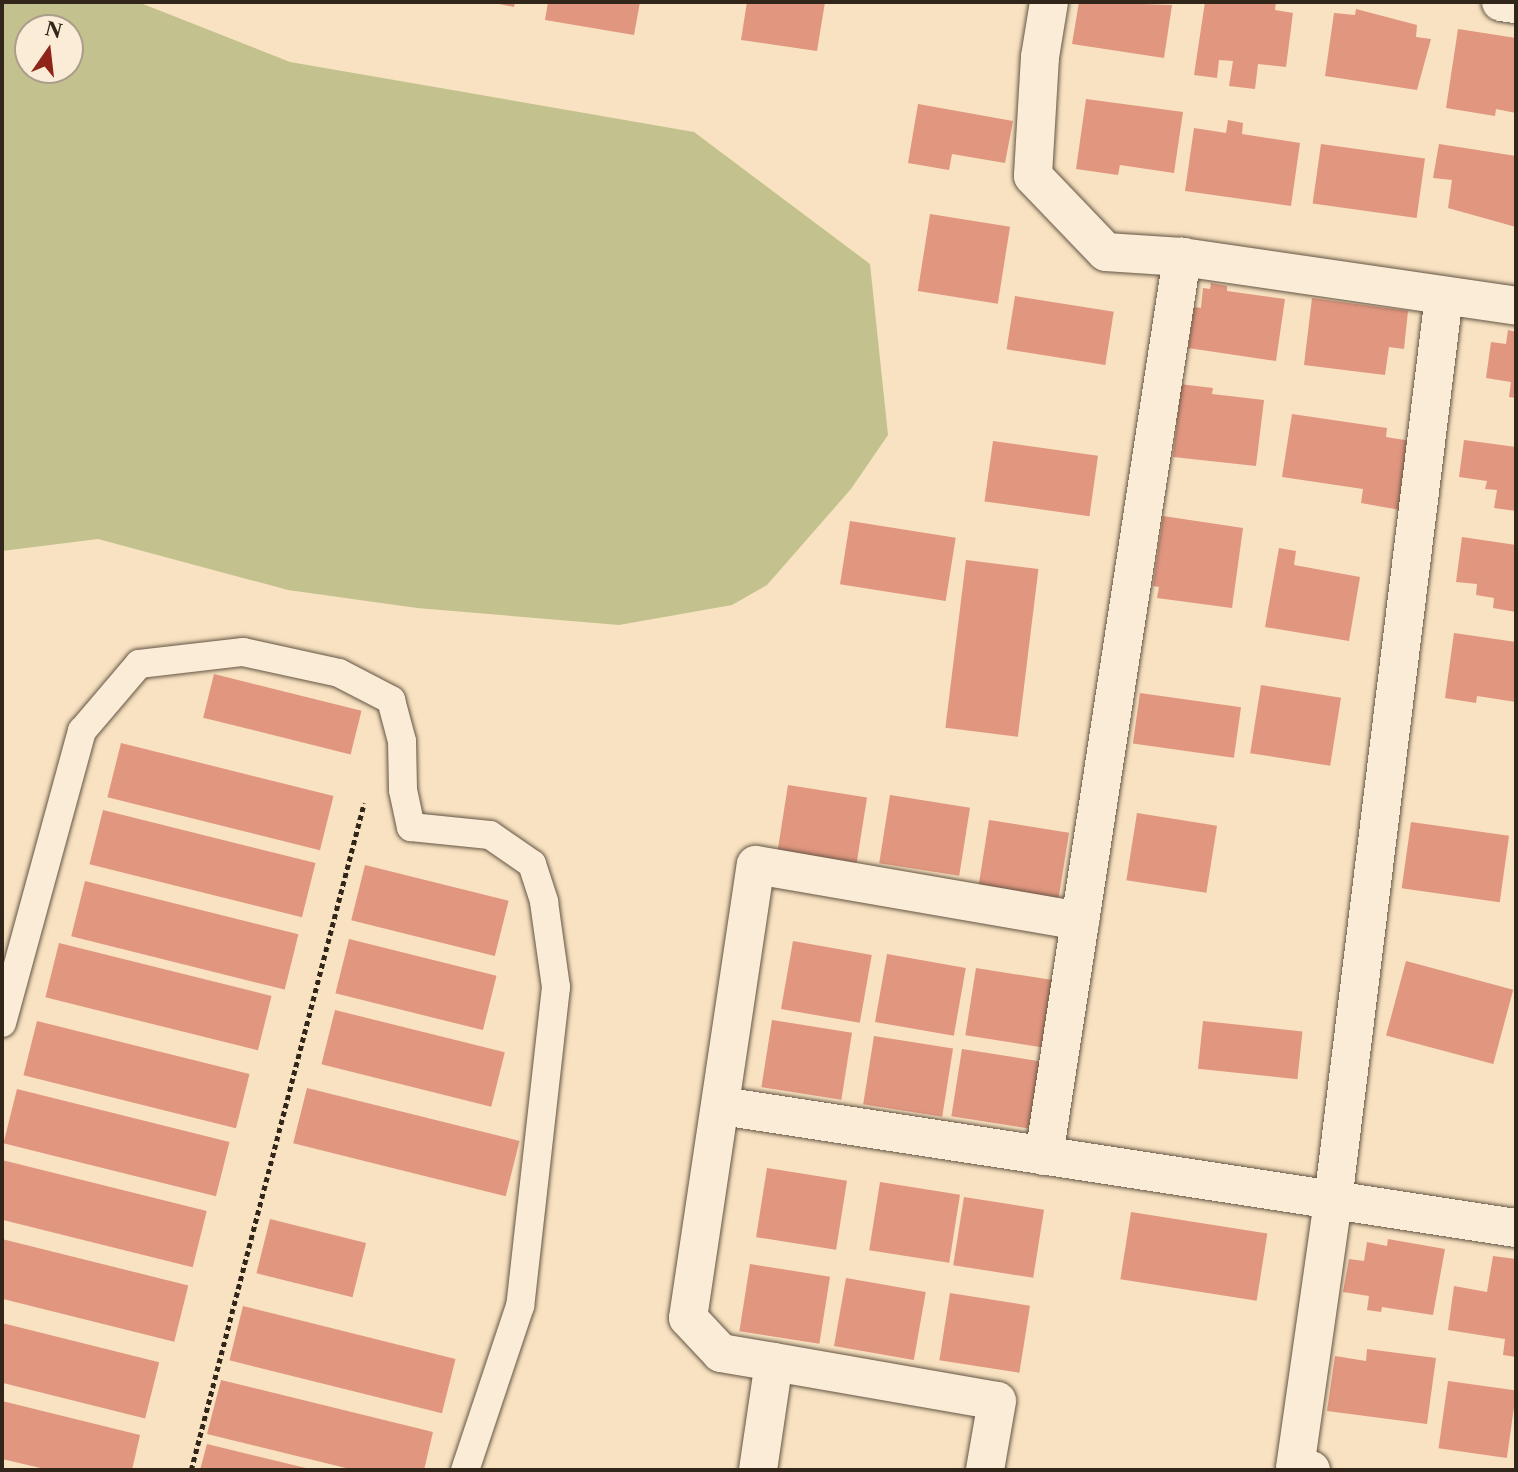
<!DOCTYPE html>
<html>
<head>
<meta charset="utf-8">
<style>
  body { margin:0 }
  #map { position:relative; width:1518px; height:1472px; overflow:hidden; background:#f8e2c1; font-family:"Libre Caslon Text",serif }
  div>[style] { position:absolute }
  .green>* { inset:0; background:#c3c28e }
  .building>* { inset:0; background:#e1967f; transform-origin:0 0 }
  .path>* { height:4.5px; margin-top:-2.25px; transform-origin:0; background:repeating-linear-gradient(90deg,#32261b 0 5px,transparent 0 8.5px) }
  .roads { filter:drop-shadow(0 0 2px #645544) drop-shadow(0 0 2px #645544) }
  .lane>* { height:28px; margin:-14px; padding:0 14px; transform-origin:14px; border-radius:14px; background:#faecd7 }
  .street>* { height:38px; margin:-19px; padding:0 19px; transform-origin:19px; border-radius:19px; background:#faecd7 }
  span { translate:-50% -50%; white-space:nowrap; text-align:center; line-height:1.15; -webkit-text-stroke:5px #faecd7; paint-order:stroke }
  .frame { position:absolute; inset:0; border:4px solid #32261b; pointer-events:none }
  .north { position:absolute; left:14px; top:14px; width:70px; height:70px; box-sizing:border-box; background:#faecd7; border:2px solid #aa9d8c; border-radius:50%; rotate:14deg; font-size:19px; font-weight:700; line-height:28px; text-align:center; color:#32261b }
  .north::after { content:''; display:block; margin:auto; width:24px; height:32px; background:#8f2418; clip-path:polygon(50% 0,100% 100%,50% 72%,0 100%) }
</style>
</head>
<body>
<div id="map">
  <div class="green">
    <i style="clip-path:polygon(evenodd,2px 2px,138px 2px,290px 62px,694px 132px,870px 264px,888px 435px,851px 489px,767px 585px,732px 605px,619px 625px,417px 608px,288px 590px,98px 539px,2px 551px,2px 2px,28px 28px,70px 28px,70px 70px,28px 70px,28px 28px)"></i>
  </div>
  <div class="building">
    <i style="clip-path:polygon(490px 2px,515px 2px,514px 7px)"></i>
    <i style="clip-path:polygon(548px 2px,640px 2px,634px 35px,545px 20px)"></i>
    <i style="clip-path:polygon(747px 2px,825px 2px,817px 51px,741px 40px)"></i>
    <i style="clip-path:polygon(1079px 2px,1172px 5px,1164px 58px,1072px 44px)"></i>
    <i style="clip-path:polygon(1205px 2px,1276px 2px,1275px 10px,1293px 13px,1286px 67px,1258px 64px,1255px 89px,1229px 86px,1233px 61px,1219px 60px,1217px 78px,1194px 75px)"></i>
    <i style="clip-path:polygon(1356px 9px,1417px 25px,1416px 37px,1431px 39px,1417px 90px,1325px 76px,1334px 13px,1355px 15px)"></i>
    <i style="clip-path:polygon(1458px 29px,1516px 38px,1516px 113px,1496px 109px,1495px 116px,1446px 108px)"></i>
    <i style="clip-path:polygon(1086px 99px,1183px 112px,1174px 173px,1120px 165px,1118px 175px,1076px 169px)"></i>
    <i style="clip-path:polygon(918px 104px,1013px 121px,1005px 163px,952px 154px,949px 170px,908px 163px)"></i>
    <i style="clip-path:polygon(1228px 120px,1243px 123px,1242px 134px,1300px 143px,1291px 206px,1185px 191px,1194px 128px,1226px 133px)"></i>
    <i style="left:1321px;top:144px;width:105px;height:60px;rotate:8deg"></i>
    <i style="clip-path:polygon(1439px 144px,1516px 156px,1516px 227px,1448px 208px,1452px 180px,1433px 178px)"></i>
    <i style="left:930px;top:214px;width:81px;height:78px;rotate:9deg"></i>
    <i style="clip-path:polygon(1211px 283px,1227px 286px,1227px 291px,1285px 299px,1276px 361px,1188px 348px,1194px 307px,1201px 308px,1203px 288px,1210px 289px)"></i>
    <i style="left:1015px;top:296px;width:100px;height:54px;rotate:9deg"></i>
    <i style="clip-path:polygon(1312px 298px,1408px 311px,1404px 349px,1389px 347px,1385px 375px,1304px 365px)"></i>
    <i style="clip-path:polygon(1508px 330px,1516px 332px,1516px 398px,1509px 397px,1511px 382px,1486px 378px,1491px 342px,1506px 344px)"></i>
    <i style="clip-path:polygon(1171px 383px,1213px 388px,1212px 394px,1264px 400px,1256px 466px,1173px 457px,1179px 406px,1169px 404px)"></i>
    <i style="clip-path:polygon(1292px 414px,1387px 428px,1386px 437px,1411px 441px,1400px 510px,1361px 503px,1363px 489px,1282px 477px)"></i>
    <i style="clip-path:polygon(1464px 440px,1516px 447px,1516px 511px,1494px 508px,1497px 490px,1485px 489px,1487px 481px,1459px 477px)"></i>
    <i style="left:993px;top:441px;width:106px;height:61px;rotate:8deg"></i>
    <i style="clip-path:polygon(1163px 516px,1243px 528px,1232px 608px,1157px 598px,1159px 587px,1153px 586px)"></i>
    <i style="left:850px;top:521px;width:107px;height:64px;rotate:9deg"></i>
    <i style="clip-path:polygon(1462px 537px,1516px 545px,1516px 612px,1493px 608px,1494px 598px,1476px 595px,1477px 584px,1456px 582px)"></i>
    <i style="clip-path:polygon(1279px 548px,1296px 551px,1294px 565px,1360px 577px,1349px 641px,1265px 627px)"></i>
    <i style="left:966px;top:560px;width:73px;height:169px;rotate:7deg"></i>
    <i style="clip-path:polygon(1454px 633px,1516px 642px,1516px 702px,1477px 696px,1476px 703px,1445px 698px)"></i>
    <i style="left:214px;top:674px;width:152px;height:45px;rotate:14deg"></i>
    <i style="left:1261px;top:685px;width:81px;height:69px;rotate:9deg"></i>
    <i style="left:1140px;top:693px;width:102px;height:51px;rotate:8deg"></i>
    <i style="left:121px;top:743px;width:219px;height:56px;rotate:14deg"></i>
    <i style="left:788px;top:785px;width:80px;height:69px;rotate:9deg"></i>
    <i style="left:890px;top:795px;width:81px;height:69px;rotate:9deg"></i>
    <i style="left:103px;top:810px;width:219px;height:56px;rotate:14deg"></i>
    <i style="left:1137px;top:813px;width:81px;height:68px;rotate:9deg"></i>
    <i style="left:989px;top:820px;width:81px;height:69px;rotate:9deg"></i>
    <i style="left:1411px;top:822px;width:99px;height:67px;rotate:8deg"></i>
    <i style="left:365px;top:865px;width:148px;height:57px;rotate:14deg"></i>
    <i style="left:85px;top:881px;width:220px;height:57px;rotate:14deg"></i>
    <i style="left:349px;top:939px;width:152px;height:56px;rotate:14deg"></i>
    <i style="left:793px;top:941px;width:80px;height:69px;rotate:10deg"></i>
    <i style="left:59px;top:943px;width:219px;height:56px;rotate:14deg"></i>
    <i style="left:887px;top:954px;width:80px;height:69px;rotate:10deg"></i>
    <i style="left:1406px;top:961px;width:111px;height:77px;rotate:15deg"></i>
    <i style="left:976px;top:968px;width:82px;height:68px;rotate:9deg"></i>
    <i style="left:335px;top:1010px;width:175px;height:56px;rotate:14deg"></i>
    <i style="left:772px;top:1020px;width:81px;height:68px;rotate:9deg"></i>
    <i style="left:37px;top:1021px;width:219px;height:56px;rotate:14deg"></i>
    <i style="left:1203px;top:1021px;width:100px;height:48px;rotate:6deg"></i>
    <i style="left:874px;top:1036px;width:80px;height:69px;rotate:9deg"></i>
    <i style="left:962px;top:1049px;width:80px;height:68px;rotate:9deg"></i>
    <i style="left:307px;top:1088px;width:219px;height:57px;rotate:14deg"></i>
    <i style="left:17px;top:1089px;width:219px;height:56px;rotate:14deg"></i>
    <i style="left:2px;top:1160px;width:211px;height:58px;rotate:14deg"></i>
    <i style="left:767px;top:1168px;width:81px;height:70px;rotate:9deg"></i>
    <i style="left:880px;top:1182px;width:81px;height:69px;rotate:9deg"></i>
    <i style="left:964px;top:1197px;width:81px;height:69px;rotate:9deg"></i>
    <i style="left:1131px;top:1212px;width:138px;height:68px;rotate:9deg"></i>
    <i style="left:270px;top:1219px;width:99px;height:56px;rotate:14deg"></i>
    <i style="left:2px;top:1239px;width:192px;height:58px;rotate:14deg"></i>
    <i style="clip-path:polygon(1388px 1239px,1445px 1249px,1433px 1315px,1382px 1307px,1381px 1312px,1367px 1310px,1369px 1296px,1343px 1292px,1349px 1259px,1364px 1261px,1367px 1242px,1387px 1246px)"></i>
    <i style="clip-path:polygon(1493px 1256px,1516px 1259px,1516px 1357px,1503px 1355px,1505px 1339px,1448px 1330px,1454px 1286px,1487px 1292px)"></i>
    <i style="left:750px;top:1264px;width:81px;height:68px;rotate:9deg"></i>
    <i style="left:846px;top:1278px;width:81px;height:69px;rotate:10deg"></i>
    <i style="left:950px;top:1293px;width:81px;height:68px;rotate:9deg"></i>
    <i style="left:243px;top:1306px;width:219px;height:56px;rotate:14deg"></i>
    <i style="left:2px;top:1323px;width:162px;height:58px;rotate:14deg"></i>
    <i style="clip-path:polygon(1367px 1349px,1436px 1358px,1427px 1424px,1327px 1411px,1335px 1356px,1366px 1361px)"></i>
    <i style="clip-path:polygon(221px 1380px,433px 1432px,424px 1470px,354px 1470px,207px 1434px)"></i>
    <i style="left:1448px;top:1381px;width:69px;height:68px;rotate:8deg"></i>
    <i style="clip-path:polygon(2px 1401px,140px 1435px,132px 1470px,49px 1470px,2px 1459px)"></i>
    <i style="clip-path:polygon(207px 1444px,310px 1469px,310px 1470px,200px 1470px)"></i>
  </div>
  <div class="path">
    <i style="left:191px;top:1470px;width:689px;rotate:-75.46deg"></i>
  </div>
  <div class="roads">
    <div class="lane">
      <i style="left:2px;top:1023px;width:303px;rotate:-74.7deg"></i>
      <i style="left:82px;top:731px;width:88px;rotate:-49.6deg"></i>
      <i style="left:139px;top:664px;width:105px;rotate:-6.6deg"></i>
      <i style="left:243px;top:652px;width:98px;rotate:12.3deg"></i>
      <i style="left:339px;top:673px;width:59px;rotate:27.4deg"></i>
      <i style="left:391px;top:700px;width:42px;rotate:75deg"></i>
      <i style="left:402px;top:741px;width:49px;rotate:88.8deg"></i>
      <i style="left:403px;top:790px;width:38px;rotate:78deg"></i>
      <i style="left:411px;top:827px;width:79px;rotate:5.8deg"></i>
      <i style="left:490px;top:835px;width:51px;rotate:34.6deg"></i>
      <i style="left:532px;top:864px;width:40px;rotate:72deg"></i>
      <i style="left:544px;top:902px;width:86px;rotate:82deg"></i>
      <i style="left:556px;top:987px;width:321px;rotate:96.4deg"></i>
      <i style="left:520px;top:1306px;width:173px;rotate:108.5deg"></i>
    </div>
    <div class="street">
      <i style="left:1049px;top:2px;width:56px;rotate:99.3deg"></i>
      <i style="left:1040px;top:57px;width:119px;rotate:93.4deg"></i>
      <i style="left:1033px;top:176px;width:105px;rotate:46.2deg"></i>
      <i style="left:1106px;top:252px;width:76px;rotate:3.8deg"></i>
      <i style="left:1182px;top:257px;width:338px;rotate:8.3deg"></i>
      <i style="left:1501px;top:2px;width:15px;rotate:8deg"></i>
      <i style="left:722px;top:1106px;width:803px;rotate:8.74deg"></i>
      <i style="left:1044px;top:1156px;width:910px;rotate:-81.27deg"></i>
      <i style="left:774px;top:1362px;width:226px;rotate:9.9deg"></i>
      <i style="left:997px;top:1401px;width:70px;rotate:99.9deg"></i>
      <i style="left:758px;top:1470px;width:109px;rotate:-81.6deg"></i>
      <i style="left:774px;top:1362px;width:54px;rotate:-170.4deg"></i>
      <i style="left:721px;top:1353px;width:48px;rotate:-133.3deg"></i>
      <i style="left:688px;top:1318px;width:458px;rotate:-81.5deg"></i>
      <i style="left:756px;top:865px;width:329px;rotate:9.8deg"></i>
      <i style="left:1311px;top:1470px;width:16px;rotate:-173deg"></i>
      <i style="left:1295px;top:1468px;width:270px;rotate:-81.9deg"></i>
      <i style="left:1333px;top:1201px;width:912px;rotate:-83.01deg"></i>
    </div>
  </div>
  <div class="frame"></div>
  <div class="north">N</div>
</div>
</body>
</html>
